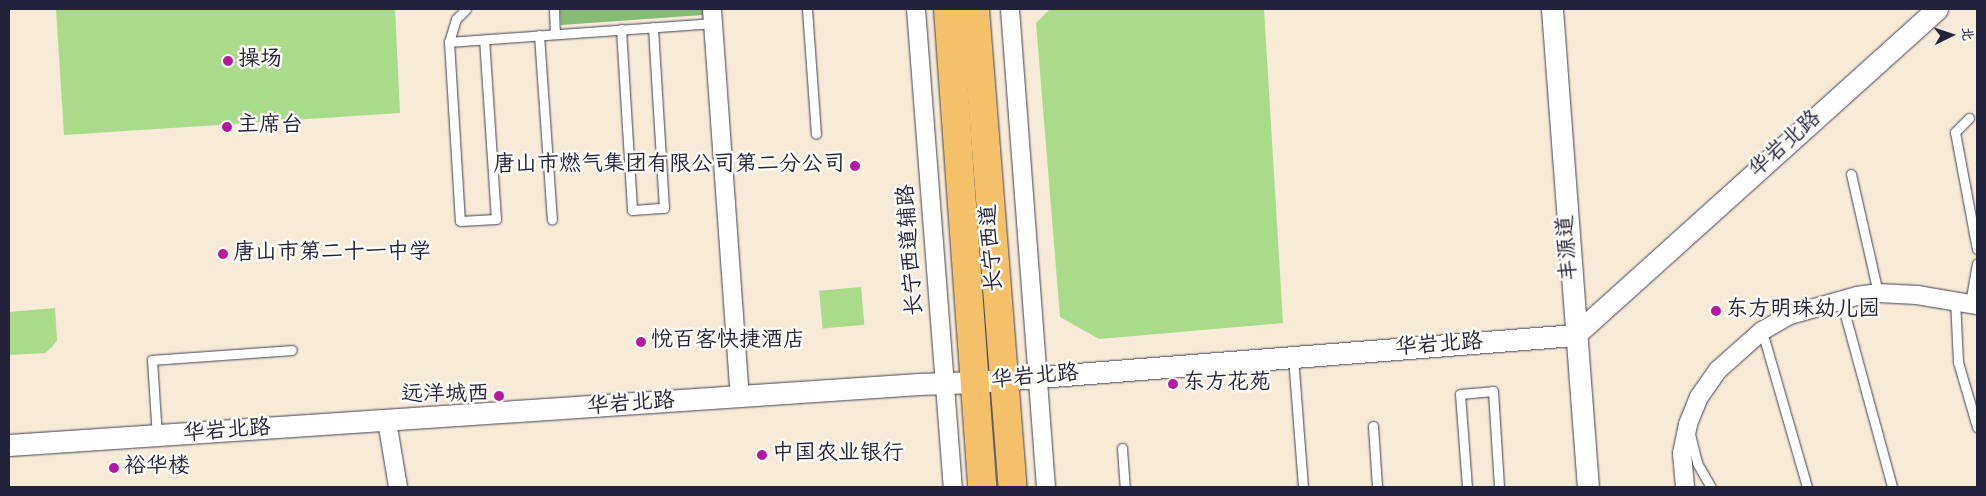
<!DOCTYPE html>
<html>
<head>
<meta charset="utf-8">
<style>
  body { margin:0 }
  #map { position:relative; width:1986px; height:496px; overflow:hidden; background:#f7ebd8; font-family:"Indie Flower","LXGW WenKai TC",sans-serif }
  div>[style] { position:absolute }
  .green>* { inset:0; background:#a9db8a; transform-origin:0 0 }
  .forest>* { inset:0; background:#86bb76 }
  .roads { filter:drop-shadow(0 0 1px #424053) drop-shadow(0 0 1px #424053) }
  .service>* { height:9px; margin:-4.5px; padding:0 4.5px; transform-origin:4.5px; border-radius:4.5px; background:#fff }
  .minor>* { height:18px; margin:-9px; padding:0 9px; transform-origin:9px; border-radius:9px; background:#fff }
  .tertiary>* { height:21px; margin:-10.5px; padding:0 10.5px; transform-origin:10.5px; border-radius:10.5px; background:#fff }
  .primary>* { height:28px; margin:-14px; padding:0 14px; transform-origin:14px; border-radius:14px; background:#f4c16a }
  .dots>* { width:14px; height:14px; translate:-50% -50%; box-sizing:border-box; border:2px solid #fdfcf7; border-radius:50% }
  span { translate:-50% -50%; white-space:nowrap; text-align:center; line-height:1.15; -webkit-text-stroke:5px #fdfcf7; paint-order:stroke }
  .poi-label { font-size:22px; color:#22223b }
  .left { translate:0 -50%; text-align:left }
  .right { translate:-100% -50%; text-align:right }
  .street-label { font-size:22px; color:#22223b }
  .frame { position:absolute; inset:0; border:10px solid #22223b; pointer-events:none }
  .north { position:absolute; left:1926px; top:10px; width:50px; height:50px; -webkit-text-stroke:4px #fdfcf7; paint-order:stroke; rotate:86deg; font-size:14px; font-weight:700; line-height:20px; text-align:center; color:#22223b }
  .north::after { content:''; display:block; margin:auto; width:18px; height:22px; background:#22223b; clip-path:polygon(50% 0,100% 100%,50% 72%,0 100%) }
</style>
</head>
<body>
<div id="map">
  <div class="green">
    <i style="clip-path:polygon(56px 9px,395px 9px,400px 113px,64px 135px)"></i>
    <i style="clip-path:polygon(1050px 9px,1264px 9px,1283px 323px,1099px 339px,1060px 317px,1036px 23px)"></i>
    <i style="left:861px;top:287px;width:38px;height:42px;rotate:85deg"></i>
    <i style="clip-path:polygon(55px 308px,57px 340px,52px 347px,45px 353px,9px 355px,9px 312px)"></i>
  </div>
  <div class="forest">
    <i style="clip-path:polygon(560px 9px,703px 9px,703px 15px,561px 25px)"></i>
  </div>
  <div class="roads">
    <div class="service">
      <i style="left:466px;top:9px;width:14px;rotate:135deg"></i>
      <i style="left:456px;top:19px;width:24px;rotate:107deg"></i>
      <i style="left:449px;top:42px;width:179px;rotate:86.5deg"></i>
      <i style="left:460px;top:221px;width:36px;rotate:-3deg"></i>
      <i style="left:496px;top:219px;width:180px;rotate:-93.8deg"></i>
      <i style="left:554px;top:9px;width:25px;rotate:88deg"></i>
      <i style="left:807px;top:9px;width:125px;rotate:85.9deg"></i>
      <i style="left:621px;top:29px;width:181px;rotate:86.5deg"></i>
      <i style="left:632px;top:210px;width:32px;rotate:-4deg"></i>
      <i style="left:664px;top:208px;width:181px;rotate:-93.5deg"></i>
      <i style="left:539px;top:35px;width:185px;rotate:86deg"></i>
      <i style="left:449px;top:42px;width:265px;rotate:-4.1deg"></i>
      <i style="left:1969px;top:118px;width:20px;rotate:135deg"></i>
      <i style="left:1955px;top:132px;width:119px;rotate:79.4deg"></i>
      <i style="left:1851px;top:174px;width:122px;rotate:77.2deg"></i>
      <i style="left:1841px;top:300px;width:194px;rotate:74.7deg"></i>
      <i style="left:1955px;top:300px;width:62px;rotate:87.2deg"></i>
      <i style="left:1958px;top:362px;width:68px;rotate:73.7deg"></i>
      <i style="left:1970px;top:303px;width:40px;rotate:-80deg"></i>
      <i style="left:1762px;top:331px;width:162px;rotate:73.9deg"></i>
      <i style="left:1293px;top:357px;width:130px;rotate:85.6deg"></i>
      <i style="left:1373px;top:426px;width:61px;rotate:86.2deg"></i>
      <i style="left:1690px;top:434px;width:30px;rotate:76deg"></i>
      <i style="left:1697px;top:463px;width:28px;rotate:60deg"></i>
      <i style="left:157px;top:437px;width:77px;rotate:-93.7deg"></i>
      <i style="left:152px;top:360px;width:140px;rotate:-4.1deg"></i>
      <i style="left:1122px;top:448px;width:39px;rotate:86deg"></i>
      <i style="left:1467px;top:487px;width:93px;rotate:-94.3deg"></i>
      <i style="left:1460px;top:394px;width:33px;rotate:-5deg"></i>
      <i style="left:1493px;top:391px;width:96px;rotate:86.4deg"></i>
    </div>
    <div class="minor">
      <i style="left:712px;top:9px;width:390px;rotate:85.9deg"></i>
      <i style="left:916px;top:9px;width:479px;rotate:85.6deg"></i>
      <i style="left:1010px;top:9px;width:479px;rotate:85.7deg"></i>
      <i style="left:387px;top:421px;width:67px;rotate:80.5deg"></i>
      <i style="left:1685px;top:487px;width:34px;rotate:-95deg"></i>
      <i style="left:1682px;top:453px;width:30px;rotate:-78deg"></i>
      <i style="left:1688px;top:424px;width:29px;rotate:-68deg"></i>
      <i style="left:1699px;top:397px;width:33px;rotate:-55deg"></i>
      <i style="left:1718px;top:370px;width:59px;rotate:-41.6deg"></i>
      <i style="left:1762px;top:331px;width:32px;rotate:-30deg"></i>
      <i style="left:1790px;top:315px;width:70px;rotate:-15.8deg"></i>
      <i style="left:1857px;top:296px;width:21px;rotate:-8deg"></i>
      <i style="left:1878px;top:293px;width:39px;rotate:3deg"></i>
      <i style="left:1917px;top:295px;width:61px;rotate:9.5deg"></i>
    </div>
    <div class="tertiary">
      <i style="left:1552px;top:9px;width:479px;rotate:85.7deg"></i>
      <i style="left:9px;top:445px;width:912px;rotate:-3.83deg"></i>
      <i style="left:919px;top:384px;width:56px;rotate:-2deg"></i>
      <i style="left:975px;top:382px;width:602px;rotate:-4.48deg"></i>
      <i style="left:1575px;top:335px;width:487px;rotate:-42deg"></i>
    </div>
    <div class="primary">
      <i style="left:948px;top:9px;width:479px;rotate:85.9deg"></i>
      <i style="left:975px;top:9px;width:480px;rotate:85.5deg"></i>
    </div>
  </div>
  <div class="dots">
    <i style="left:228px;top:61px;background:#b5179e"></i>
    <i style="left:227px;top:127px;background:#b5179e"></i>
    <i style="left:855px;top:166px;background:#b5179e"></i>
    <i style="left:223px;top:254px;background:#b5179e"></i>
    <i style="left:1716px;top:311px;background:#b5179e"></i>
    <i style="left:641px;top:342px;background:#b5179e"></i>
    <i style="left:1173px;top:384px;background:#b5179e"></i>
    <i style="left:499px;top:396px;background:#b5179e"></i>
    <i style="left:762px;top:455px;background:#b5179e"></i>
    <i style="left:114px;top:468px;background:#b5179e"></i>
  </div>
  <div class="poi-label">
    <span class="left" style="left:238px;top:61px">操场</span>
    <span class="left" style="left:237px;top:127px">主席台</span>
    <span class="right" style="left:845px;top:166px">唐山市燃气集团有限公司第二分公司</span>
    <span class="left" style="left:233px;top:254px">唐山市第二十一中学</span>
    <span class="left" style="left:1726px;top:311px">东方明珠幼儿园</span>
    <span class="left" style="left:651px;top:342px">悦百客快捷酒店</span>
    <span class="left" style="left:1183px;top:384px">东方花苑</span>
    <span class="right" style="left:489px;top:396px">远洋城西</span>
    <span class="left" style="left:772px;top:455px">中国农业银行</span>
    <span class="left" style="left:124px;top:468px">裕华楼</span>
  </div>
  <div class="street-label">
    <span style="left:1786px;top:145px;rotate:-42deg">华岩北路</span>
    <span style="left:993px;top:248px;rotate:-94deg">长宁西道</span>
    <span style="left:1569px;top:248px;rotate:-94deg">丰源道</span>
    <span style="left:912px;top:250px;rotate:-94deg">长宁西道辅路</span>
    <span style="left:1439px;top:346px;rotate:-4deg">华岩北路</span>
    <span style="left:1035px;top:378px;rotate:-5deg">华岩北路</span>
    <span style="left:631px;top:405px;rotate:-4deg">华岩北路</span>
    <span style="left:227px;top:432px;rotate:-4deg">华岩北路</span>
  </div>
  <div class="frame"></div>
  <div class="north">北</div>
</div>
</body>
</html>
